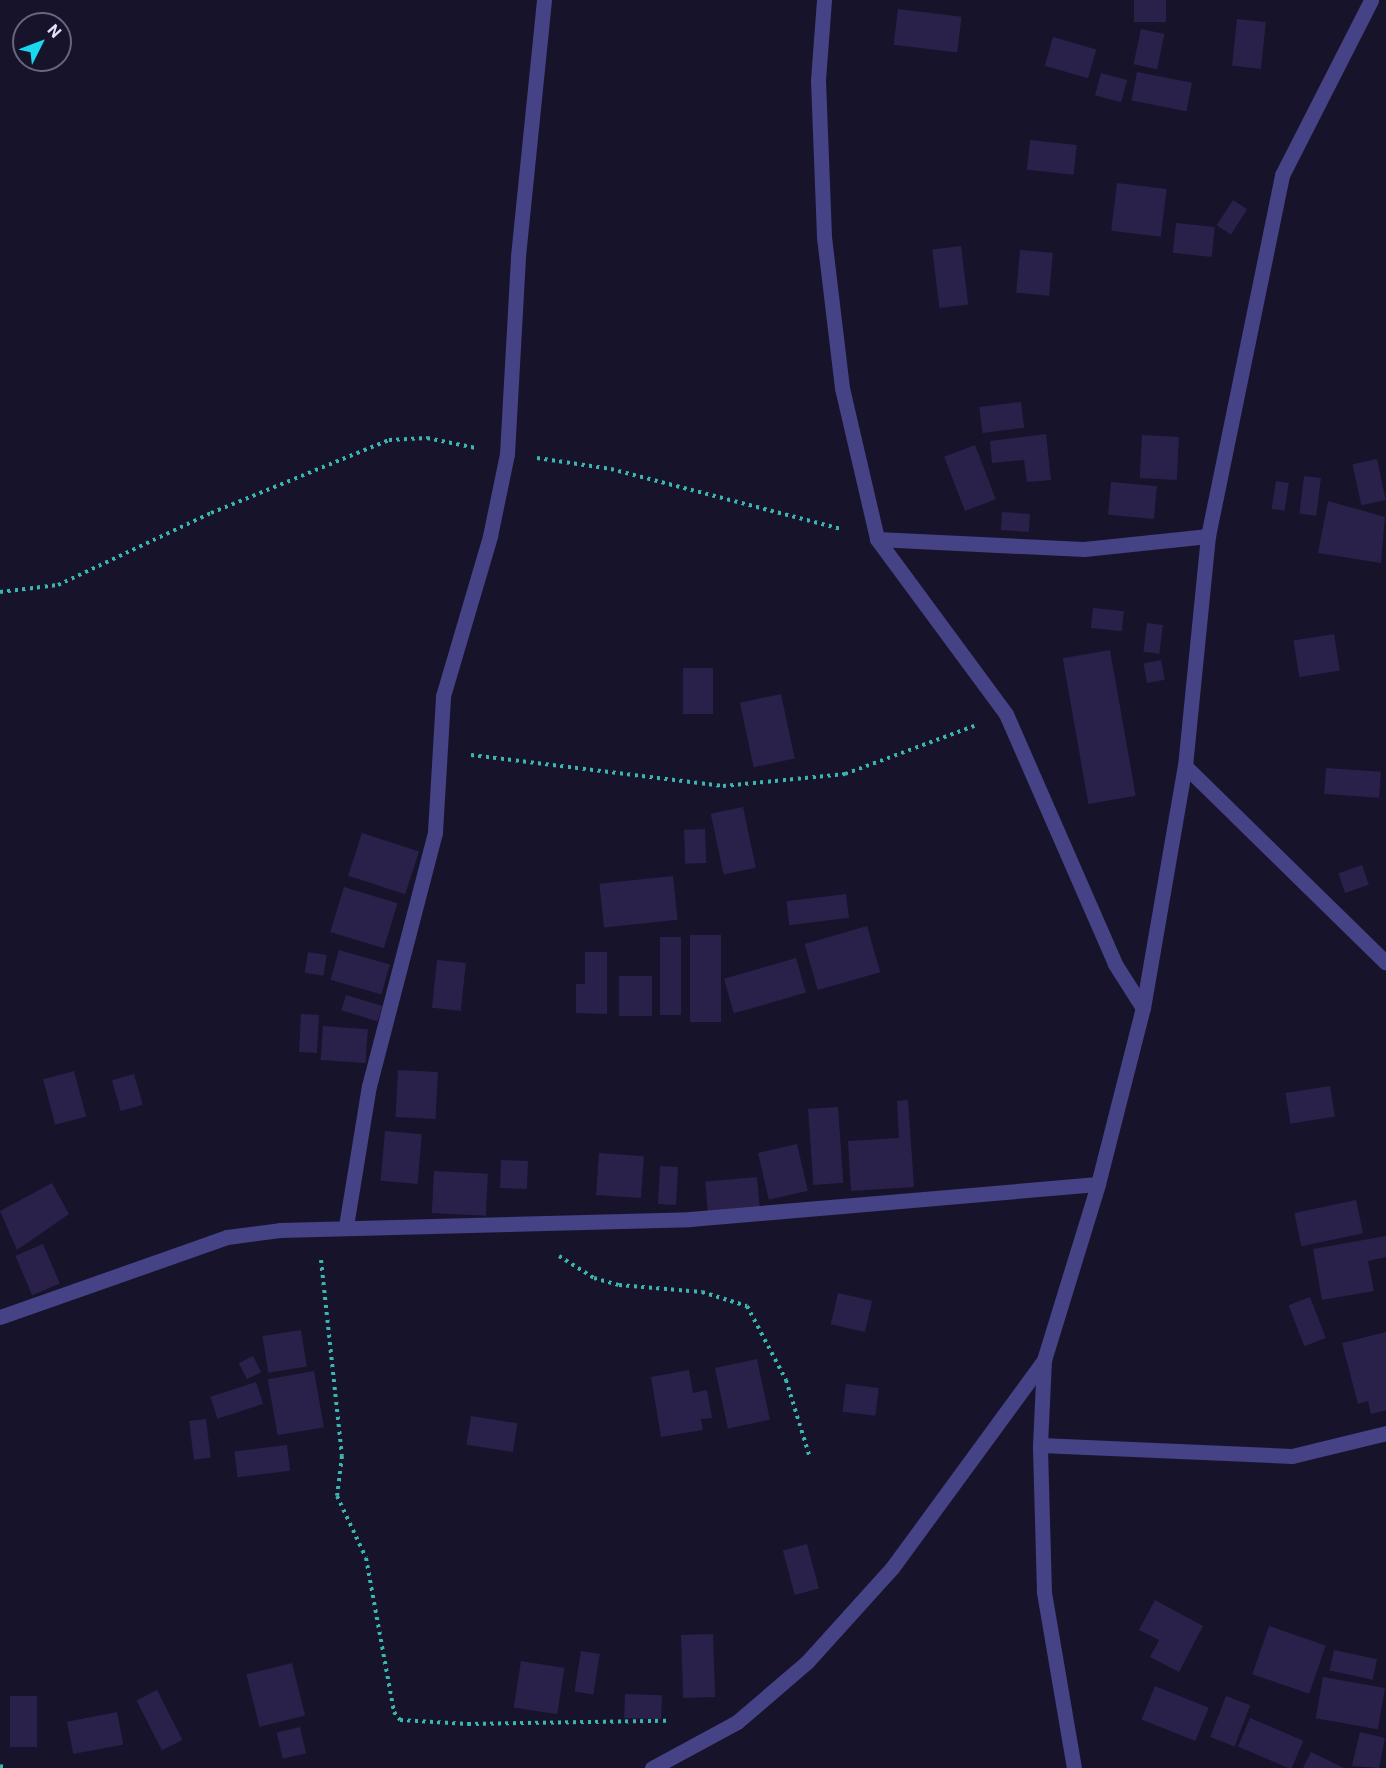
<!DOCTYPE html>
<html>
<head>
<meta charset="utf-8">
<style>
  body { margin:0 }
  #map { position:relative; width:1386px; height:1768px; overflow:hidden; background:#17132b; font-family:Roboto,sans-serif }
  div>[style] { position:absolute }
  .building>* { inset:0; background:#29214a; transform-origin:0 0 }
  .path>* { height:4px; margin-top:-2px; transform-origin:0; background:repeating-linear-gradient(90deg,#3ab6af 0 3px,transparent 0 7.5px) }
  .minor>* { height:15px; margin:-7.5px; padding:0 7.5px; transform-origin:7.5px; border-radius:7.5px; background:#454286 }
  span { translate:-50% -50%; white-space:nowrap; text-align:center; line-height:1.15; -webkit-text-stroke:6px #17132b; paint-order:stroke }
  .north { position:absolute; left:12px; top:12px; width:60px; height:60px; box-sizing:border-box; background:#17132b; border:2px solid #69657f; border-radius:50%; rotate:48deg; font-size:16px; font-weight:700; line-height:24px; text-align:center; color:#e3dffd }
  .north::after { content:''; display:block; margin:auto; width:21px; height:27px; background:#19d8ef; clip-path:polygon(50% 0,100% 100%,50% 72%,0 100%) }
</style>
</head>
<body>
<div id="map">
  <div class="building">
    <i style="left:1134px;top:0;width:32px;height:22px"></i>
    <i style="left:898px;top:9px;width:64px;height:36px;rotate:7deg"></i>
    <i style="left:1237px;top:19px;width:29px;height:47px;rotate:6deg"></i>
    <i style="left:1141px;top:29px;width:24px;height:36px;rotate:12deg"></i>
    <i style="left:1053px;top:37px;width:45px;height:30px;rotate:16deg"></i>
    <i style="left:1137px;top:72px;width:56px;height:29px;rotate:11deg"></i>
    <i style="left:1101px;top:73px;width:27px;height:23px;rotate:15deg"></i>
    <i style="left:1030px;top:140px;width:47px;height:30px;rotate:6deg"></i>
    <i style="left:1117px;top:183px;width:50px;height:48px;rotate:7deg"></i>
    <i style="left:1233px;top:200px;width:17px;height:30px;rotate:33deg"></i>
    <i style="left:1176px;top:223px;width:39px;height:30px;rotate:6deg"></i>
    <i style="left:961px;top:246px;width:59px;height:29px;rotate:83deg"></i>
    <i style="left:1020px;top:250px;width:33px;height:43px;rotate:5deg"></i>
    <i style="left:1021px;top:402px;width:26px;height:42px;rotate:83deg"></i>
    <i style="clip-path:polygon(1046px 434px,1051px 480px,1027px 482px,1024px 460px,992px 463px,990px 441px)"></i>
    <i style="left:1142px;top:435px;width:37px;height:43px;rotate:3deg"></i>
    <i style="left:975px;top:445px;width:58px;height:33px;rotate:69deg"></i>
    <i style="left:1377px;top:459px;width:42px;height:25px;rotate:78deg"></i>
    <i style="left:1304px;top:476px;width:17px;height:38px;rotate:7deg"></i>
    <i style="left:1276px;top:481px;width:13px;height:28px;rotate:9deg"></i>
    <i style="left:1111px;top:482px;width:46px;height:33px;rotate:5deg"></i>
    <i style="clip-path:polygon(1328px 501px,1385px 517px,1381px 563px,1318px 553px)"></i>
    <i style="left:1002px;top:512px;width:28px;height:18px;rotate:4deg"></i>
    <i style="left:1093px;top:608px;width:31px;height:20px;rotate:6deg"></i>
    <i style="left:1147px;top:623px;width:16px;height:29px;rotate:7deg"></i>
    <i style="left:1334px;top:634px;width:37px;height:41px;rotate:81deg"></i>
    <i style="left:1110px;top:650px;width:148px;height:48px;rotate:80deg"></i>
    <i style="left:1161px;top:660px;width:20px;height:18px;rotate:79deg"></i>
    <i style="left:683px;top:668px;width:30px;height:46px"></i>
    <i style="left:781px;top:694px;width:66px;height:42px;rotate:78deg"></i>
    <i style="left:1326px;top:768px;width:55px;height:26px;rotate:4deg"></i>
    <i style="left:743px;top:807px;width:62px;height:33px;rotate:78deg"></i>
    <i style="left:705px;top:829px;width:34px;height:21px;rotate:88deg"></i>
    <i style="left:362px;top:833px;width:60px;height:45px;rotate:18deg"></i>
    <i style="left:1362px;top:865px;width:21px;height:25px;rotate:71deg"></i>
    <i style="left:673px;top:876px;width:44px;height:74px;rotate:84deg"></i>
    <i style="left:344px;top:887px;width:56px;height:47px;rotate:17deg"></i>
    <i style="left:846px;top:894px;width:24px;height:60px;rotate:83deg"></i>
    <i style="left:867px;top:926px;width:48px;height:65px;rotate:74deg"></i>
    <i style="left:690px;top:935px;width:31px;height:87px"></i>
    <i style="left:660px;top:937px;width:21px;height:78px"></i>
    <i style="left:339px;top:950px;width:53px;height:31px;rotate:16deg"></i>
    <i style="left:308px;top:952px;width:19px;height:21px;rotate:9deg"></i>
    <i style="clip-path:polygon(585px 952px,607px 952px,607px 1014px,576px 1013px,576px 984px,585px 984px)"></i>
    <i style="left:796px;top:958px;width:36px;height:75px;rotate:74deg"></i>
    <i style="left:437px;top:960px;width:29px;height:48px;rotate:6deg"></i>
    <i style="left:619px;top:976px;width:33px;height:40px"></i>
    <i style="left:346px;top:995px;width:38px;height:16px;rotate:17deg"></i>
    <i style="left:301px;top:1014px;width:18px;height:38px;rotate:3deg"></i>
    <i style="left:323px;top:1026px;width:45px;height:34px;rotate:4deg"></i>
    <i style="left:398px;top:1070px;width:40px;height:47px;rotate:3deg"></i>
    <i style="left:74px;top:1071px;width:47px;height:32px;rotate:75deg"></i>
    <i style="left:134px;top:1074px;width:32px;height:23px;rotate:74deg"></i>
    <i style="left:1330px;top:1086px;width:31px;height:45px;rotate:81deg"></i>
    <i style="clip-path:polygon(908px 1100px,914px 1187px,851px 1191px,848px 1141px,899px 1138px,897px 1101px)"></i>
    <i style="left:838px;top:1107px;width:76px;height:30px;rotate:86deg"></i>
    <i style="left:385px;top:1131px;width:37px;height:50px;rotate:5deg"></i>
    <i style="left:797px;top:1144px;width:48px;height:40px;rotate:77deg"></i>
    <i style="left:599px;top:1153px;width:45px;height:42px;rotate:4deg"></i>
    <i style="left:501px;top:1160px;width:27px;height:28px;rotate:2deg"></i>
    <i style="left:660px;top:1166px;width:18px;height:38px;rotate:3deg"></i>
    <i style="left:434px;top:1171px;width:54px;height:42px;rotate:3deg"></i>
    <i style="left:757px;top:1177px;width:33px;height:52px;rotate:85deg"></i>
    <i style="clip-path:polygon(52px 1183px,69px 1214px,17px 1250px,0 1211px)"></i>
    <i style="left:1356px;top:1200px;width:34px;height:63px;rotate:78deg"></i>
    <i style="clip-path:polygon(1386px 1236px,1386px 1257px,1368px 1261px,1374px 1291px,1322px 1300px,1313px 1249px)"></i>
    <i style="left:43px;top:1244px;width:43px;height:30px;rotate:67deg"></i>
    <i style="left:838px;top:1293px;width:35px;height:32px;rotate:13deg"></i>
    <i style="left:1310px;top:1297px;width:44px;height:23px;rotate:69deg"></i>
    <i style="left:301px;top:1330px;width:37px;height:39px;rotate:81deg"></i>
    <i style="clip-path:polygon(1386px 1332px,1386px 1410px,1371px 1414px,1368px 1401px,1358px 1404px,1342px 1343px)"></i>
    <i style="left:253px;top:1356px;width:18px;height:16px;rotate:63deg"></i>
    <i style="left:757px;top:1359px;width:62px;height:43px;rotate:78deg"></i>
    <i style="clip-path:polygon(689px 1370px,693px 1393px,707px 1390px,712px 1418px,701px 1419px,703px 1430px,661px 1437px,651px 1377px)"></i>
    <i style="left:314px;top:1371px;width:57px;height:47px;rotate:80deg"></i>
    <i style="left:256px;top:1382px;width:23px;height:48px;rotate:72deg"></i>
    <i style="left:846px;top:1384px;width:33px;height:28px;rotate:7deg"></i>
    <i style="left:471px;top:1416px;width:47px;height:29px;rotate:9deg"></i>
    <i style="left:206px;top:1419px;width:39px;height:17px;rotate:83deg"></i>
    <i style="left:287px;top:1445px;width:26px;height:53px;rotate:83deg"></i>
    <i style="left:807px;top:1544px;width:46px;height:25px;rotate:75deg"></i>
    <i style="clip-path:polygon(1155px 1600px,1203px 1626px,1179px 1672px,1150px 1657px,1159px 1640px,1139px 1630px)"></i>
    <i style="left:1269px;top:1626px;width:60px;height:51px;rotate:19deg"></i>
    <i style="left:713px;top:1634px;width:63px;height:32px;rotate:88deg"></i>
    <i style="left:1334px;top:1650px;width:44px;height:21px;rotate:12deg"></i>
    <i style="left:581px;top:1651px;width:19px;height:41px;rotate:9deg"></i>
    <i style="left:521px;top:1661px;width:44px;height:47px;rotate:9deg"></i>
    <i style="left:292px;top:1663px;width:54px;height:47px;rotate:76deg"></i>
    <i style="left:1323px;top:1677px;width:63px;height:42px;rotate:10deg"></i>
    <i style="left:1155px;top:1686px;width:58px;height:36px;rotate:22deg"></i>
    <i style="left:157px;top:1690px;width:56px;height:23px;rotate:63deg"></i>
    <i style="left:625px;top:1694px;width:37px;height:24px;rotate:2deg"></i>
    <i style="left:10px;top:1696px;width:27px;height:51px"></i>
    <i style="left:1226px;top:1696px;width:26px;height:44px;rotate:21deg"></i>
    <i style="left:117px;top:1712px;width:33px;height:51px;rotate:79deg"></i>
    <i style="left:1250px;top:1718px;width:58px;height:31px;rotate:23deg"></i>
    <i style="left:300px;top:1727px;width:27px;height:24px;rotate:77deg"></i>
    <i style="clip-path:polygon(1360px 1732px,1385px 1738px,1379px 1768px,1352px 1766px)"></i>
    <i style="clip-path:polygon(1311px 1752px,1344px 1768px,1303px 1768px)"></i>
  </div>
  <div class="path">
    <i style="left:537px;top:458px;width:75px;rotate:8.5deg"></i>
    <i style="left:611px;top:469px;width:239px;rotate:14.6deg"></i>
    <i style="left:0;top:592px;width:58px;rotate:-6.9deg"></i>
    <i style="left:58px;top:585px;width:169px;rotate:-25.2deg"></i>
    <i style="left:211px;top:513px;width:192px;rotate:-22.3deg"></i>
    <i style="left:389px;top:440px;width:38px;rotate:-3deg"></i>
    <i style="left:427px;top:438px;width:50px;rotate:11.5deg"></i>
    <i style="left:471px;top:755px;width:254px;rotate:7deg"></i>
    <i style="left:723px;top:786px;width:123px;rotate:-5.6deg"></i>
    <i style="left:845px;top:774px;width:138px;rotate:-20.4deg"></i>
    <i style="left:559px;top:1256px;width:41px;rotate:32.2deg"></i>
    <i style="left:594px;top:1278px;width:26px;rotate:16deg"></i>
    <i style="left:619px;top:1285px;width:83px;rotate:4.8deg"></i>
    <i style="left:702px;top:1292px;width:47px;rotate:17.3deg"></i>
    <i style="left:747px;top:1306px;width:84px;rotate:62.2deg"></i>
    <i style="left:786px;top:1380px;width:82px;rotate:72.9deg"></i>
    <i style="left:321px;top:1260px;width:197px;rotate:83.9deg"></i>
    <i style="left:342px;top:1456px;width:40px;rotate:97.1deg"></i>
    <i style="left:337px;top:1496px;width:68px;rotate:64.9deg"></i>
    <i style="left:366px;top:1558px;width:157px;rotate:79.7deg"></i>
    <i style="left:394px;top:1712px;width:10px;rotate:53deg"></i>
    <i style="left:400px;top:1720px;width:68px;rotate:3.4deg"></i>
    <i style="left:468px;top:1724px;width:199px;rotate:-0.9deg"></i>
    <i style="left:0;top:1766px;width:7px;rotate:16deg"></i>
  </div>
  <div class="minor">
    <i style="left:824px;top:0;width:80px;rotate:94.3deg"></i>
    <i style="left:818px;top:80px;width:157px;rotate:87.8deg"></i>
    <i style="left:824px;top:237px;width:152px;rotate:83.2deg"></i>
    <i style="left:842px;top:388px;width:155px;rotate:76.9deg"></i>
    <i style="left:877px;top:539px;width:217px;rotate:53.6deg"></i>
    <i style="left:1006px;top:714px;width:273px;rotate:66.4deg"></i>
    <i style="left:1115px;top:964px;width:52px;rotate:57.5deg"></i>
    <i style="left:877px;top:539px;width:207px;rotate:2.8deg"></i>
    <i style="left:1084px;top:549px;width:125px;rotate:-6deg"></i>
    <i style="left:1185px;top:766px;width:281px;rotate:44.4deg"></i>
    <i style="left:346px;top:1226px;width:142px;rotate:-80.7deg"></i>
    <i style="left:369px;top:1086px;width:262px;rotate:-75.4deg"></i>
    <i style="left:435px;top:832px;width:136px;rotate:-86.6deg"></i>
    <i style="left:443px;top:696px;width:167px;rotate:-73.6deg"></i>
    <i style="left:490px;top:536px;width:84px;rotate:-78.3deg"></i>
    <i style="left:507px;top:454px;width:198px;rotate:-86.8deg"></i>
    <i style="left:518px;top:256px;width:257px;rotate:-84.2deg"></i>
    <i style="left:0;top:1317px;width:241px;rotate:-19.4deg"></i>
    <i style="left:227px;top:1237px;width:53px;rotate:-7.5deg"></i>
    <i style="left:280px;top:1230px;width:410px;rotate:-1.5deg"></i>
    <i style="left:690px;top:1219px;width:409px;rotate:-4.9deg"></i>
    <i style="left:1040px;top:1445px;width:252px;rotate:2.5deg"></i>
    <i style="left:1292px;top:1456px;width:97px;rotate:-13.7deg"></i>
    <i style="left:652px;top:1768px;width:97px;rotate:-28.4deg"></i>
    <i style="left:737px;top:1722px;width:92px;rotate:-40.6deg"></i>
    <i style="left:807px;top:1662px;width:127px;rotate:-47.9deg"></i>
    <i style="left:892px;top:1568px;width:258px;rotate:-53.8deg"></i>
    <i style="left:1074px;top:1768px;width:179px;rotate:-99.7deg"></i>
    <i style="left:1044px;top:1592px;width:147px;rotate:-91.6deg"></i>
    <i style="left:1040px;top:1445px;width:85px;rotate:-87.3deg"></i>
    <i style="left:1044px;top:1360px;width:184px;rotate:-72.9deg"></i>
    <i style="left:1098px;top:1184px;width:182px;rotate:-75.7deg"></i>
    <i style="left:1143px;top:1008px;width:246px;rotate:-80.2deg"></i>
    <i style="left:1185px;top:766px;width:231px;rotate:-84.3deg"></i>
    <i style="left:1208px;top:536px;width:369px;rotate:-78.4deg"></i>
    <i style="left:1282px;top:175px;width:196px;rotate:-63deg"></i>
  </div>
  <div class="north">N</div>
</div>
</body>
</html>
